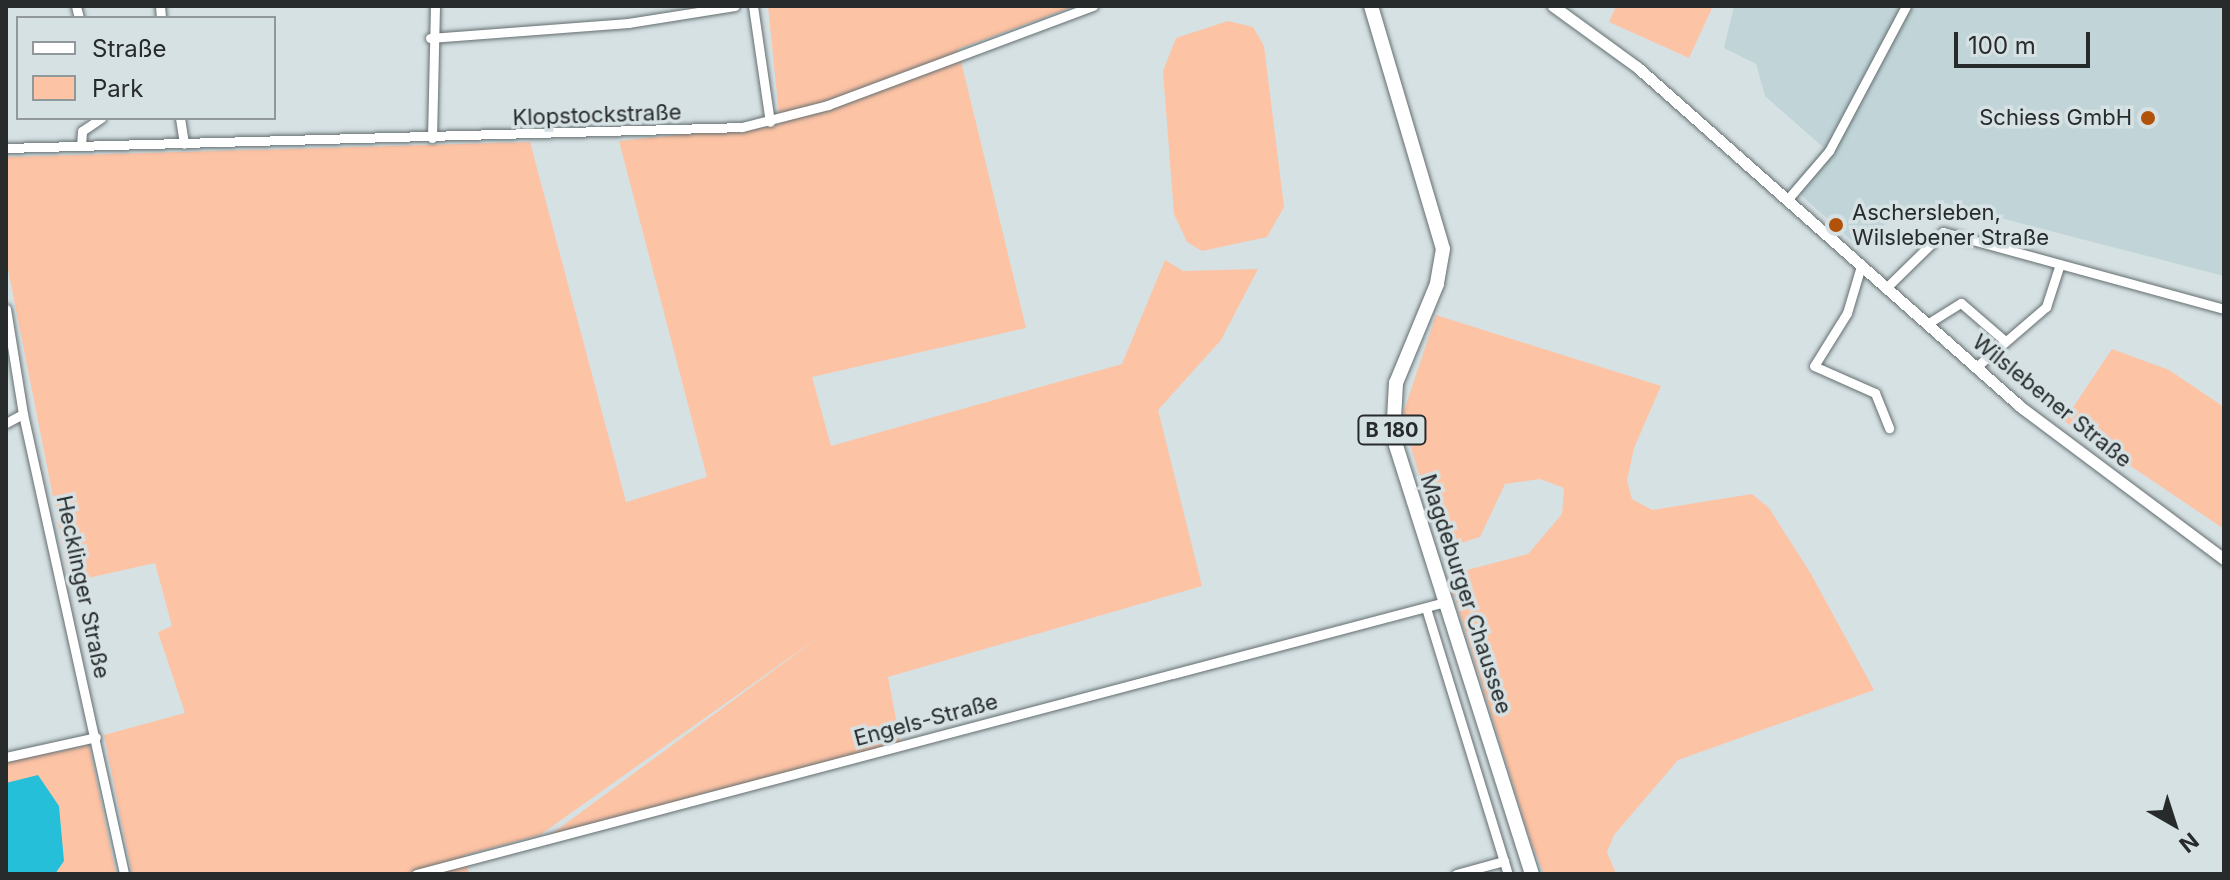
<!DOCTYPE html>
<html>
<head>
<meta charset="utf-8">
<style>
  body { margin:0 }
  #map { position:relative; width:2230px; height:880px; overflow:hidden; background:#d6e1e4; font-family:Inter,sans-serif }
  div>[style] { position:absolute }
  .built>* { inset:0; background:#c1d5d9 }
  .green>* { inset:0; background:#fdc3a5 }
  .water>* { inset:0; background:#26bfd9 }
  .roads { filter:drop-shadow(0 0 2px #646e70) drop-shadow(0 0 2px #646e70) }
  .minor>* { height:9px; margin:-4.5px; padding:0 4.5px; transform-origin:4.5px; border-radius:4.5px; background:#fff }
  .tertiary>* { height:11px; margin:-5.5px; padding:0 5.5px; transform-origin:5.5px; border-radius:5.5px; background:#fff }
  .primary>* { height:14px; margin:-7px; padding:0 7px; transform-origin:7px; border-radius:7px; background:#fff }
  .dots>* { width:22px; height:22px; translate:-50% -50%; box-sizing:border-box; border:4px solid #d6e1e4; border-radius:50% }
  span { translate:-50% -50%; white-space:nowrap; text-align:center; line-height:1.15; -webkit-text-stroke:7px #d6e1e4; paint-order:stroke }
  .shield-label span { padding:2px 6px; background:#d6e1e4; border:2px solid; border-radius:6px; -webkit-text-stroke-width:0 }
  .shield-label { font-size:20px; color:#272b2c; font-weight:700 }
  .street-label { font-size:22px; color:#272b2c }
  .poi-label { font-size:22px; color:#272b2c }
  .right { translate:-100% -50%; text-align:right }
  .left { translate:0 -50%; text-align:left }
  .frame { position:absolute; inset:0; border:8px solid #272b2c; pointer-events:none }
  .legend { position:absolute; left:16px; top:16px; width:260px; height:104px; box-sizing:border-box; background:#d6e1e4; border:2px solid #90989a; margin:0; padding:10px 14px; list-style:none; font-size:24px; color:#272b2c }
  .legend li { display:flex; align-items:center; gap:16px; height:40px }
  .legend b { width:40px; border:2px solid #90989a }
  .north { position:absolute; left:2134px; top:784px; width:80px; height:80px; -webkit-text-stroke:6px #d6e1e4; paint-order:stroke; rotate:141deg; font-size:22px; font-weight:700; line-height:32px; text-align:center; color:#272b2c }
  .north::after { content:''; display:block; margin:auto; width:28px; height:36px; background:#272b2c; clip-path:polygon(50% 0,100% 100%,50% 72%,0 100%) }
  .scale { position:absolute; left:1954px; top:32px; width:136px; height:36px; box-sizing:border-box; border:4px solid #272b2c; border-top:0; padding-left:10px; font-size:24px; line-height:28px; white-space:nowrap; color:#272b2c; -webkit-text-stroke:6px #d6e1e4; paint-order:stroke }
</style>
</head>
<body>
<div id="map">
  <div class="built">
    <i style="clip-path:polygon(1734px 6px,2224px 6px,2224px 276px,1939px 202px,1919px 221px,1901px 209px,1861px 249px,1791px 186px,1824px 148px,1765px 96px,1756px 64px,1724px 48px)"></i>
  </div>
  <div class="green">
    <i style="clip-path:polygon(768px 6px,1075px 6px,958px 49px,1026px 328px,812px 377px,831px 446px,1122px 364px,1165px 260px,1183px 271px,1258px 269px,1221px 340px,1158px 410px,1202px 586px,888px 677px,901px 745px,542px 841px,823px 634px,540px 835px,465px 855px,469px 874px,132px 874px,104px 735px,185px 713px,158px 632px,172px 626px,155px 563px,70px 582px,6px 259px,6px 157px,530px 142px,626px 502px,707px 477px,619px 141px,780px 124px)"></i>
    <i style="clip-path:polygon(1616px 6px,1713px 6px,1689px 58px,1609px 22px)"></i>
    <i style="clip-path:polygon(1228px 21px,1253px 27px,1264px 46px,1284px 207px,1267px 237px,1202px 251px,1187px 242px,1174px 214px,1163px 71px,1176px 38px)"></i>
    <i style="clip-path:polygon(1436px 315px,1661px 386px,1634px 448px,1627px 480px,1632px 499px,1652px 510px,1752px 494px,1769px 508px,1811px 574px,1874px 690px,1678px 760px,1614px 835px,1607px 852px,1616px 874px,1544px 874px,1531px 842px,1448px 575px,1528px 554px,1562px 514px,1564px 488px,1540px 479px,1505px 484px,1480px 537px,1441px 549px,1402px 417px)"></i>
    <i style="clip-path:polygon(2112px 349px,2169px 370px,2224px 407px,2224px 529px,2064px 421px)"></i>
    <i style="clip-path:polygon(89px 745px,116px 874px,6px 874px,6px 762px)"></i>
  </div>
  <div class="water">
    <i style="clip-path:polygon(38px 775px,59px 806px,64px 861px,55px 874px,6px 874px,6px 783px)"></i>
  </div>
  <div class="roads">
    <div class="minor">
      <i style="left:76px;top:6px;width:12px;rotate:76deg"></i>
      <i style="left:160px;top:6px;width:12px;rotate:85deg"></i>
      <i style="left:753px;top:6px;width:117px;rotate:81.7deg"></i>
      <i style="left:430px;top:38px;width:199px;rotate:-4.3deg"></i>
      <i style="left:628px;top:23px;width:108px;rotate:-9deg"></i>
      <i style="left:180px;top:118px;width:26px;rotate:81deg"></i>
      <i style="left:432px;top:138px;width:132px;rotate:-88.7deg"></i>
      <i style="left:81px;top:146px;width:15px;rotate:-86deg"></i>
      <i style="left:82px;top:131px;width:23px;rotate:-34deg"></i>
      <i style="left:6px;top:148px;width:736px;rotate:-1.63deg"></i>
      <i style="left:742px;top:127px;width:89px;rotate:-14.3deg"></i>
      <i style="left:828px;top:105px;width:283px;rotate:-20.5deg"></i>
      <i style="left:1787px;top:200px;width:65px;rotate:-49.4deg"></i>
      <i style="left:1829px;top:151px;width:164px;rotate:-62deg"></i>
      <i style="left:1861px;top:266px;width:49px;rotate:106.6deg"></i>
      <i style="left:1847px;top:313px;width:62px;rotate:121.9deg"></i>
      <i style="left:1814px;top:366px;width:67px;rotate:23.9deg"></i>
      <i style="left:1875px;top:393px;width:38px;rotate:68deg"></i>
      <i style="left:1886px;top:288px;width:80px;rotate:-44.5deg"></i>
      <i style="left:1943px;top:232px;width:291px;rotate:15.3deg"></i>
      <i style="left:6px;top:309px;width:106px;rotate:80.8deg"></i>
      <i style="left:1927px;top:324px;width:40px;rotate:-32deg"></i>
      <i style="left:1961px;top:303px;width:58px;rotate:40.8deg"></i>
      <i style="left:1975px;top:368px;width:94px;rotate:-40.7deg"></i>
      <i style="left:2046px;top:307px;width:45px;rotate:-72deg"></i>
      <i style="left:23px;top:414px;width:471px;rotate:77.6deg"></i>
      <i style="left:6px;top:423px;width:19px;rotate:-28deg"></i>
      <i style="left:1426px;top:608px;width:278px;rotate:72.9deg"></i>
      <i style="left:6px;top:757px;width:92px;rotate:-12.5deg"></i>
      <i style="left:416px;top:874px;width:1064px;rotate:-14.81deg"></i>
      <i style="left:1456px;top:874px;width:50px;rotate:-15.2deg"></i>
    </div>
    <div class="tertiary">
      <i style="left:1553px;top:6px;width:104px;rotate:36deg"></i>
      <i style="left:1637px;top:67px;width:514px;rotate:41.53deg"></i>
      <i style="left:2022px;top:408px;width:252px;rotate:36.8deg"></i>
    </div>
    <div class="primary">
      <i style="left:1371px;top:6px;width:253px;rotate:73.5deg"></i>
      <i style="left:1443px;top:249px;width:36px;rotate:100deg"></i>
      <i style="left:1437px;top:284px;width:107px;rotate:112.5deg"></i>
      <i style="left:1396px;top:383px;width:53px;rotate:93.2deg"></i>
      <i style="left:1393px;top:436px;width:460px;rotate:72.4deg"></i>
    </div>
  </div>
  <div class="dots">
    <i style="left:2148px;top:118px;background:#b2520a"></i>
    <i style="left:1836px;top:225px;background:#b2520a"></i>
  </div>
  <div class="shield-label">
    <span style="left:1392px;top:430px">B 180</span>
  </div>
  <div class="street-label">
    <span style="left:597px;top:115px;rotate:-2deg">Klopstockstraße</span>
    <span style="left:2052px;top:401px;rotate:39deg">Wilslebener Straße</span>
    <span style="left:83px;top:587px;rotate:78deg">Hecklinger Straße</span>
    <span style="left:1466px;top:594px;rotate:72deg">Magdeburger Chaussee</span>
    <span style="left:926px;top:720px;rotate:-15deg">Engels-Straße</span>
  </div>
  <div class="poi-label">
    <span class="right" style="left:2132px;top:118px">Schiess GmbH</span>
    <span class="left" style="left:1852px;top:225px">Aschersleben,<br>Wilslebener Straße</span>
  </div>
  <div class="frame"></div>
  <ul class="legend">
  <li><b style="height:10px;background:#fff"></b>Straße</li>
  <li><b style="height:22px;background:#fdc3a5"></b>Park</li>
  </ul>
  <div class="north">N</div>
  <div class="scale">100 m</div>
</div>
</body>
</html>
